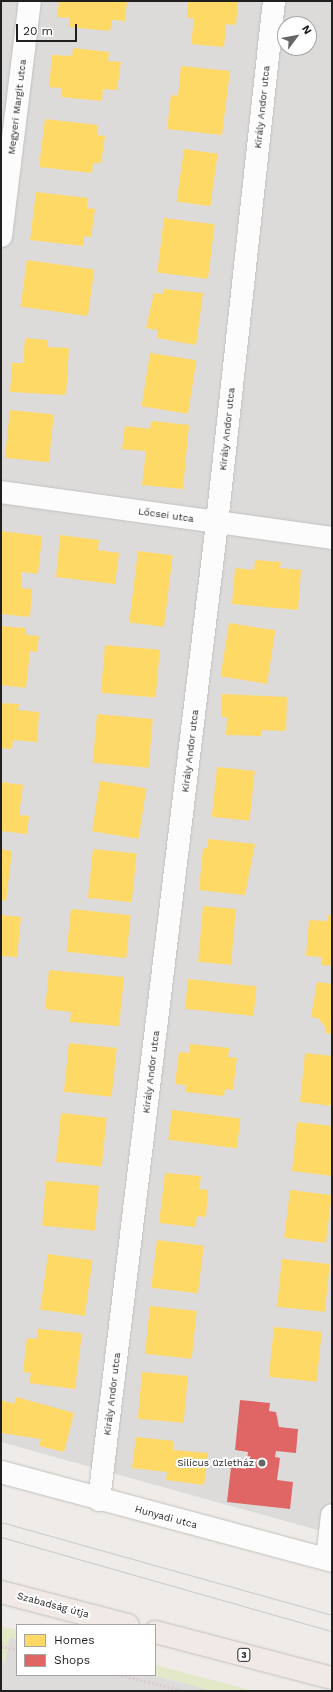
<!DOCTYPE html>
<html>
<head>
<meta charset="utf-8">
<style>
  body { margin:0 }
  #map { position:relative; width:333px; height:1692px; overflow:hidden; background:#eeebe8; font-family:"Work Sans",sans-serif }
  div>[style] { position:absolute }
  .residential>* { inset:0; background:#dddbda }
  .grass>* { inset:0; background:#e3e9c8 }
  .parking>* { inset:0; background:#dedcdb }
  .homes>* { inset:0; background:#ffd966; transform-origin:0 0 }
  .shops>* { inset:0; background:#e06666 }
  .path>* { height:2.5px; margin-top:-1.25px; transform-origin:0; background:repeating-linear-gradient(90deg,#daccce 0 2px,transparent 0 4px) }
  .roads { filter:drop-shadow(0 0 1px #c1c0be) drop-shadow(0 0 1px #c1c0be) }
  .minor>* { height:22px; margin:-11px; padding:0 11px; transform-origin:11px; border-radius:11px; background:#fcfcfc }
  .major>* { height:22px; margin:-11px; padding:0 11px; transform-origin:11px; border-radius:11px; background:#f1e9e5 }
  .tram>* { height:1px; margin:-0.5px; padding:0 0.5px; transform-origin:0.5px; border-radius:0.5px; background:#cbcbca }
  .dots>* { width:11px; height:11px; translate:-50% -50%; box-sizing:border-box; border:2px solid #fff; border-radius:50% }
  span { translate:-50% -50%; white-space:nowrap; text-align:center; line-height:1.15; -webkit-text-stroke:4px #fff; paint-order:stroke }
  .shield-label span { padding:1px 3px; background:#fff; border:1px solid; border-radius:3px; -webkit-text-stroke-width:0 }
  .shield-label { font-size:9px; color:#1f1f1f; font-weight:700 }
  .street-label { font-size:10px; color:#1f1f1f }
  .poi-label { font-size:10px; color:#1f1f1f }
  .right { translate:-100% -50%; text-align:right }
  .frame { position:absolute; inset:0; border:2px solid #1f1f1f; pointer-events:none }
  .legend { position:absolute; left:16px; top:1624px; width:140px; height:52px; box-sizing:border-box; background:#fff; border:1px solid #a5a5a5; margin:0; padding:5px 7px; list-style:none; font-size:12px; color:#1f1f1f }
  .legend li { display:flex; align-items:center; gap:8px; height:20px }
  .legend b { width:20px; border:1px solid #a5a5a5 }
  .north { position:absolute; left:277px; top:16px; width:40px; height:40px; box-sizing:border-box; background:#fff; border:1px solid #a5a5a5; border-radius:50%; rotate:58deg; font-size:11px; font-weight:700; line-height:16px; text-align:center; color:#1f1f1f }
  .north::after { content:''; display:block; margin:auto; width:14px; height:18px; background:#676665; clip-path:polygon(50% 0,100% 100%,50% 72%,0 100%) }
  .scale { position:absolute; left:16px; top:24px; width:61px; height:18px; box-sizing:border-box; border:2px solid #1f1f1f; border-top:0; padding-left:5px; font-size:12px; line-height:14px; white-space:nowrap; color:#1f1f1f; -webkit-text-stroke:3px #fff; paint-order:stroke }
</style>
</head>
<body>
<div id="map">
  <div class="residential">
    <i style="clip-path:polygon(evenodd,1px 1px,332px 1px,332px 1534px,1px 1442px,1px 1px,285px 24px,309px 24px,309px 48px,285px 48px,285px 24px)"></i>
  </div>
  <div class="grass">
    <i style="clip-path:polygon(1px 1626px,17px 1630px,17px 1675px,155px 1675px,155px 1665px,255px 1691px,1px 1691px)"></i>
  </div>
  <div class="parking">
    <i style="clip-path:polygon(10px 1638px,17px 1640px,17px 1675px,152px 1675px,213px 1691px,1px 1691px,1px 1662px,5px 1663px)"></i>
  </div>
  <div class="homes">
    <i style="clip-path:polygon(127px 1px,125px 21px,112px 20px,110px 31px,69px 27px,70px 18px,57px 17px,59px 1px)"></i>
    <i style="clip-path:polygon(188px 1px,238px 1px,236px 25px,226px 24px,224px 47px,191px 44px,194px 18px,187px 18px)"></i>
    <i style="clip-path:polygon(73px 48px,109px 52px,108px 61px,121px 62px,117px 90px,103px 89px,102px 101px,61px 97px,62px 88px,49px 87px,52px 55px,72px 56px)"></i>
    <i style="clip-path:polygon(181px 66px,230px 71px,222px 135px,167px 129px,171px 95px,178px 96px)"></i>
    <i style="clip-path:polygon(45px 119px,98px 125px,97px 135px,105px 136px,101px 163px,93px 163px,92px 173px,39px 167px)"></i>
    <i style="left:184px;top:149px;width:34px;height:53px;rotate:8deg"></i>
    <i style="clip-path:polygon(36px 192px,88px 198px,87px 208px,95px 209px,91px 237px,84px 236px,83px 246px,30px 240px)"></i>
    <i style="left:164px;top:218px;width:51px;height:55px;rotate:7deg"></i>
    <i style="left:27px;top:260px;width:68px;height:47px;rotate:8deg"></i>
    <i style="clip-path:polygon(164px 289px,203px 293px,196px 345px,157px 338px,158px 330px,146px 328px,154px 293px,163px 294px)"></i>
    <i style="clip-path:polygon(25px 338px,47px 340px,47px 347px,69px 348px,66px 395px,10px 392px,12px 363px,23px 363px)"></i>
    <i style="left:150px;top:353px;width:47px;height:54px;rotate:9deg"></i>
    <i style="left:10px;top:410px;width:44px;height:48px;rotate:6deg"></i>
    <i style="clip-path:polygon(151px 421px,189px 425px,183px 489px,142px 485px,146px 451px,122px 449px,125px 426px,150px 429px)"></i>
    <i style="clip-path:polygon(1px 531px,42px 536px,38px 574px,22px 572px,21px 588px,32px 589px,30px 617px,1px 614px)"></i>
    <i style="clip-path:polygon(60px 535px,99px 540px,98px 550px,119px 553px,115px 584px,56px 577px)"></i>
    <i style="left:138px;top:551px;width:35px;height:72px;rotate:7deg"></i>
    <i style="clip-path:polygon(255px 560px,281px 562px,280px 568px,301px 570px,298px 610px,232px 604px,235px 568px,254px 570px)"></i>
    <i style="left:229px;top:623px;width:47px;height:54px;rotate:9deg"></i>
    <i style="clip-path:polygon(1px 626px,26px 628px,26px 635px,39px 636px,37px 652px,30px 651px,26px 688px,1px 685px)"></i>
    <i style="left:105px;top:645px;width:55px;height:48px;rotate:5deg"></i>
    <i style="clip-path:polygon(222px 694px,287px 697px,286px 731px,261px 730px,261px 736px,226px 735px,227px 717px,221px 717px)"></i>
    <i style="clip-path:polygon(1px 703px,19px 704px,18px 710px,39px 712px,37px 742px,13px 740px,12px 749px,1px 748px)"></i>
    <i style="left:97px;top:714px;width:56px;height:49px;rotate:5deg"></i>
    <i style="left:217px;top:767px;width:38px;height:50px;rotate:6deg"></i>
    <i style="left:100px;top:781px;width:47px;height:51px;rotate:9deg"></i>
    <i style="clip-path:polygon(1px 782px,23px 785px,19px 815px,29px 816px,27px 834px,1px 831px)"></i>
    <i style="clip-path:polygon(208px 839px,255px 844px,245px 895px,199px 890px,203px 848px,207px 848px)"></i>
    <i style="clip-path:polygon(1px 849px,12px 851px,6px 901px,1px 900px)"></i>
    <i style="left:93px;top:849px;width:44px;height:49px;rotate:6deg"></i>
    <i style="left:203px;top:906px;width:33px;height:56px;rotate:5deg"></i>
    <i style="left:71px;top:909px;width:60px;height:43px;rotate:6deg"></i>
    <i style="clip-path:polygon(1px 915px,21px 917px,17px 957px,1px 956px)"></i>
    <i style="clip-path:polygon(328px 915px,332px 915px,332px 966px,321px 965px,322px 957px,306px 956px,309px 920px,327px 921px)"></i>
    <i style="clip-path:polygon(49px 970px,124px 977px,119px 1026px,70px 1022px,71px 1012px,45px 1009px)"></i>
    <i style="left:188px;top:979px;width:69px;height:30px;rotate:6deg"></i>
    <i style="clip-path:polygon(317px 982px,332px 984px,332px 1034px,325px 1033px,325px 1027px,318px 1018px,311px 1017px)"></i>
    <i style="left:69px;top:1043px;width:48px;height:49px;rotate:6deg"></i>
    <i style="clip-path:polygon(190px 1044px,229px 1048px,228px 1057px,237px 1058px,233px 1090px,225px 1089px,224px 1096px,185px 1092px,186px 1085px,175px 1084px,179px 1052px,189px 1053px)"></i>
    <i style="clip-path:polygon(305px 1053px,332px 1056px,332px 1106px,300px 1102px)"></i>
    <i style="left:172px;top:1110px;width:69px;height:30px;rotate:7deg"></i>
    <i style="left:61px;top:1113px;width:46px;height:49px;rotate:6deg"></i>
    <i style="clip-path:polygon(297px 1122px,332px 1126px,332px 1176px,292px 1171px)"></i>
    <i style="clip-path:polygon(165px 1173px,201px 1176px,199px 1189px,208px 1190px,206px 1217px,197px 1216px,195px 1227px,159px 1223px)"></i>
    <i style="left:46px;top:1181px;width:53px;height:45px;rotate:5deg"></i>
    <i style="left:290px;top:1190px;width:42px;height:48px;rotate:7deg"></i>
    <i style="left:157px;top:1240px;width:47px;height:48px;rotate:7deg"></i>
    <i style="left:48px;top:1254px;width:45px;height:56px;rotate:8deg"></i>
    <i style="left:282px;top:1259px;width:48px;height:48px;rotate:6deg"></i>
    <i style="left:150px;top:1306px;width:47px;height:48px;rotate:6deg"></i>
    <i style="left:274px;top:1327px;width:48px;height:50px;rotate:6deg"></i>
    <i style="clip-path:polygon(38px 1329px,82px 1333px,75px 1389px,29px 1383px,31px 1373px,23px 1372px,27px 1338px,37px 1339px)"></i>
    <i style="left:142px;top:1372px;width:46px;height:47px;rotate:5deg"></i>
    <i style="clip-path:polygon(16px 1397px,74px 1413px,64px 1452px,39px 1446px,41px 1439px,1px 1433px,1px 1400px,14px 1404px)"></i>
    <i style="clip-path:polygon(136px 1437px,174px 1441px,173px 1450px,208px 1453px,204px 1485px,166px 1480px,167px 1472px,132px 1468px)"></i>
  </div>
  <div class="shops">
    <i style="clip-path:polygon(240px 1400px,270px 1403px,269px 1411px,276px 1412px,279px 1427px,298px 1429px,296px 1453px,276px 1451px,275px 1457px,280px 1458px,277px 1480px,293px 1482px,290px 1509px,227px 1502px,231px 1467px,246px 1469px,248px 1452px,235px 1450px)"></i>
  </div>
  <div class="path">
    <i style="left:1px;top:1646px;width:16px;rotate:14deg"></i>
    <i style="left:121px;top:1675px;width:64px;rotate:14.5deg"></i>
  </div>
  <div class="roads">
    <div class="minor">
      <i style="left:1px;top:236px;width:237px;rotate:-83deg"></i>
      <i style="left:1px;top:492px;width:334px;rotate:7.9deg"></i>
      <i style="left:1px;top:1472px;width:343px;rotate:15deg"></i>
      <i style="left:99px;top:1500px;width:984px;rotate:-83.11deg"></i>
      <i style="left:217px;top:523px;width:525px;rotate:-83.77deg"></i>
      <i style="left:327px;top:1559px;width:44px;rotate:-83.5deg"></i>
    </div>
    <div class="major">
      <i style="left:1px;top:1592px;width:131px;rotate:14.6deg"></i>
      <i style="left:155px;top:1632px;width:183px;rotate:14.6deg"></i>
    </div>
  </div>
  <div class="tram">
    <i style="left:1px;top:1522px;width:344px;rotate:15.7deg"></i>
    <i style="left:1px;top:1537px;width:344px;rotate:15.9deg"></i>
  </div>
  <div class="dots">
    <i style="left:262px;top:1463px;background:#676665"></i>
  </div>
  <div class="shield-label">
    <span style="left:244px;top:1655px">3</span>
  </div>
  <div class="street-label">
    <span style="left:17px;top:107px;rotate:-83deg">Megyeri Margit utca</span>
    <span style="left:262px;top:107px;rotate:-84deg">Király Andor utca</span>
    <span style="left:227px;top:429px;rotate:-84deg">Király Andor utca</span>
    <span style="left:166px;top:515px;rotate:8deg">Lőcsei utca</span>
    <span style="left:190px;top:751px;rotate:-83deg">Király Andor utca</span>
    <span style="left:151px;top:1072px;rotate:-83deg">Király Andor utca</span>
    <span style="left:112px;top:1394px;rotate:-83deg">Király Andor utca</span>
    <span style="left:166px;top:1517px;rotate:15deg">Hunyadi utca</span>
    <span style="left:53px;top:1605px;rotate:15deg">Szabadság útja</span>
  </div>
  <div class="poi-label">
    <span class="right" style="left:254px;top:1463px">Silicus üzletház</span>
  </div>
  <div class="frame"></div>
  <ul class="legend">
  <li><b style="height:11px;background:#ffd966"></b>Homes</li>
  <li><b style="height:11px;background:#e06666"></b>Shops</li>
  </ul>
  <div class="north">N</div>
  <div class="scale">20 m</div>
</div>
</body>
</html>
